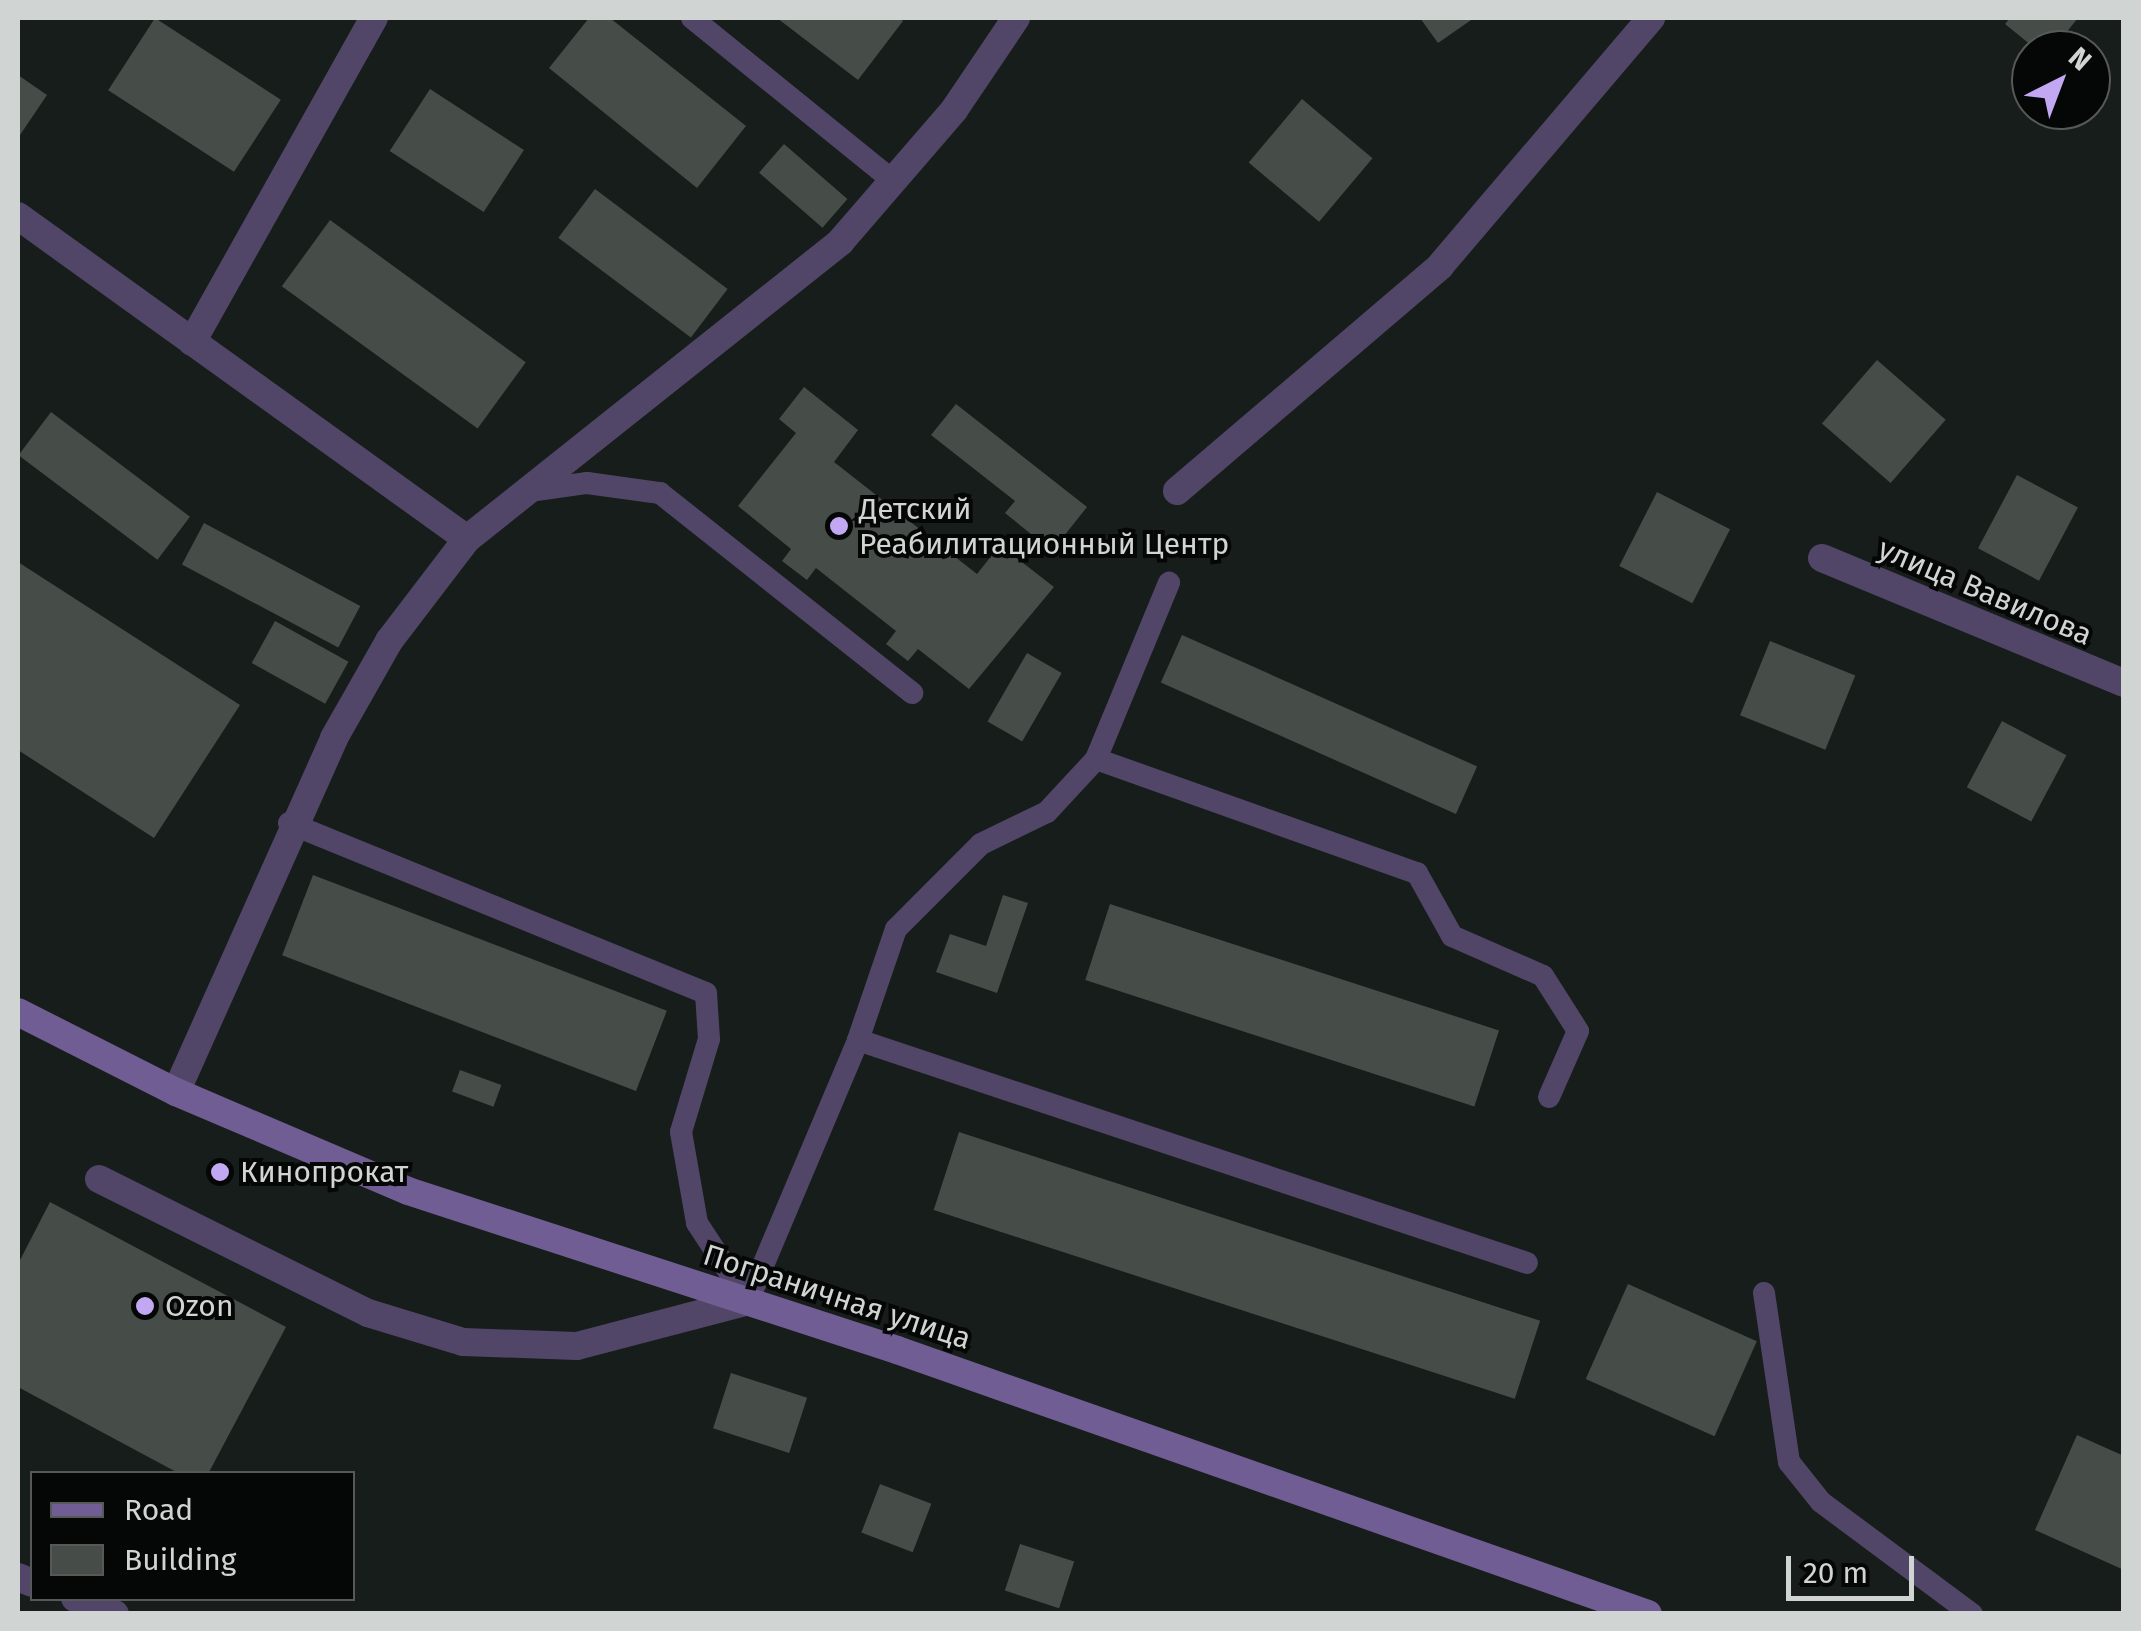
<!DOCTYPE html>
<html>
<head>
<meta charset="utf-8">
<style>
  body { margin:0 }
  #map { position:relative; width:2141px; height:1631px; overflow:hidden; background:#171d1a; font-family:"Fira Sans",sans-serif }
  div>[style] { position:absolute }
  .building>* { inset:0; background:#464d49; transform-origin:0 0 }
  .service>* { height:22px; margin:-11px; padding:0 11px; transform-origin:11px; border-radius:11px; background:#514667 }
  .minor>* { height:28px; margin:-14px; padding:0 14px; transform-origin:14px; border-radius:14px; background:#514667 }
  .secondary>* { height:28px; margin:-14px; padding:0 14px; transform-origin:14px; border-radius:14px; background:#705d93 }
  .dots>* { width:28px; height:28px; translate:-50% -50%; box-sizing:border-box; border:5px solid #050706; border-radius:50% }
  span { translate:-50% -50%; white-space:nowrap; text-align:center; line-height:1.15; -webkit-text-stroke:8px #050706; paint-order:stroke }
  .poi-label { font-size:30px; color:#d0d4d2 }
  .left { translate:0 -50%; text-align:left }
  .street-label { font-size:30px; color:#d0d4d2 }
  .frame { position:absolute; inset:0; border:20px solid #d0d4d2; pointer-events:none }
  .legend { position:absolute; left:30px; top:1471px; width:325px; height:130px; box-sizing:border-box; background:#050706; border:2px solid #565958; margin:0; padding:12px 18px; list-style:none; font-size:30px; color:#d0d4d2 }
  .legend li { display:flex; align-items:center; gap:20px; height:50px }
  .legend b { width:50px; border:2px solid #565958 }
  .north { position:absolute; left:2011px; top:30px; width:100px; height:100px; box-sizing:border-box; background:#050706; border:2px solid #565958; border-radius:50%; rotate:42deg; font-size:28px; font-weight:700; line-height:40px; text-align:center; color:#d0d4d2 }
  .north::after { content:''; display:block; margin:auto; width:35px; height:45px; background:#c2a8f3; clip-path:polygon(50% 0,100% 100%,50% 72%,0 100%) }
  .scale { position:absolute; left:1786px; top:1556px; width:128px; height:45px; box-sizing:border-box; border:5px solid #d0d4d2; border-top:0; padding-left:12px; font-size:30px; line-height:35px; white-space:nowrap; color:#d0d4d2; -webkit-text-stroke:8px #050706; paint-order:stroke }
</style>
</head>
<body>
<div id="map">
  <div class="building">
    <i style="left:155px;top:18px;width:150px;height:86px;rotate:33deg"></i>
    <i style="clip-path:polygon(589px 18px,610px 18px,746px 126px,697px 188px,549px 68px)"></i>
    <i style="clip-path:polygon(777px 18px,898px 18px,903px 21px,858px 80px)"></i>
    <i style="clip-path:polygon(1420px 18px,1474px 18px,1438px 43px)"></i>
    <i style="clip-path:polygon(2010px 18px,2078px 18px,2052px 50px,2037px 50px,2005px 24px)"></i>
    <i style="clip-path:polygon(18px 75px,47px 95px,18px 138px)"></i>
    <i style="left:430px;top:89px;width:112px;height:74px;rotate:33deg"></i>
    <i style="left:1302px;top:99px;width:92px;height:83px;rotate:40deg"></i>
    <i style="left:784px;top:144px;width:84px;height:38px;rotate:41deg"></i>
    <i style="left:595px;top:189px;width:166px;height:61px;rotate:37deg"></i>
    <i style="left:330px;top:220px;width:242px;height:82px;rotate:36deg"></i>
    <i style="left:1877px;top:360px;width:91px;height:84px;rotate:41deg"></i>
    <i style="clip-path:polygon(804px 387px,858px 430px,834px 462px,977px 574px,1000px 545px,1054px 587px,969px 689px,918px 649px,908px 661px,886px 644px,896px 631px,816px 568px,807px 580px,782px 561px,791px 549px,738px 506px,796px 433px,779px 419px)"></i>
    <i style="clip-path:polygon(956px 404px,1087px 507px,1052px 551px,1005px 513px,1015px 501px,931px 435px)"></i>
    <i style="left:51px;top:412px;width:174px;height:54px;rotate:37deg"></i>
    <i style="left:2017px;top:475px;width:69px;height:83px;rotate:28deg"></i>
    <i style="left:1657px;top:492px;width:82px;height:83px;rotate:27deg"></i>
    <i style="left:204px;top:523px;width:177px;height:47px;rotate:28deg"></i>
    <i style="clip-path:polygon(18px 562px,240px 705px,154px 838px,18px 750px)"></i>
    <i style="left:275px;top:621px;width:84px;height:48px;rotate:29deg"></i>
    <i style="left:1182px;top:635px;width:323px;height:52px;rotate:24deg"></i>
    <i style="left:1770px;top:641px;width:92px;height:80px;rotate:22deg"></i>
    <i style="left:1027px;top:653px;width:40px;height:79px;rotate:30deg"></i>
    <i style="left:2002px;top:721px;width:73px;height:75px;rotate:28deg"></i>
    <i style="left:313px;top:875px;width:379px;height:86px;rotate:21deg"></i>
    <i style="clip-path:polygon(1003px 895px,1028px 903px,997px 993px,936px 972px,950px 934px,986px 946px)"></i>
    <i style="left:1110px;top:904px;width:409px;height:80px;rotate:18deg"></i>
    <i style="left:460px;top:1070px;width:44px;height:23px;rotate:20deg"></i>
    <i style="left:959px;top:1132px;width:611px;height:82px;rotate:18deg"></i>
    <i style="clip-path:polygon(50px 1202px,286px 1327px,208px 1474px,180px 1474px,18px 1387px,18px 1264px)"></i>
    <i style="left:1628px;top:1284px;width:141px;height:104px;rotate:24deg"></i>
    <i style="left:731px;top:1373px;width:80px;height:58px;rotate:18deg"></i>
    <i style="clip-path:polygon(2077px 1435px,2124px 1456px,2124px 1570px,2035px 1530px)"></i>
    <i style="left:880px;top:1484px;width:55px;height:52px;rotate:21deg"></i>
    <i style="left:1020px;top:1544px;width:57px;height:49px;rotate:18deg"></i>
  </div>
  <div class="service">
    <i style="left:692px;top:18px;width:257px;rotate:39deg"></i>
    <i style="left:529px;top:491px;width:59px;rotate:-7.9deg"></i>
    <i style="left:587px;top:483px;width:74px;rotate:7.8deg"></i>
    <i style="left:660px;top:493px;width:322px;rotate:38.4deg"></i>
    <i style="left:1096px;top:759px;width:341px;rotate:19.6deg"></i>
    <i style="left:1417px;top:873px;width:72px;rotate:60.9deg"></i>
    <i style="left:1452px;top:936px;width:99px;rotate:23.7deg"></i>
    <i style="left:1543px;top:976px;width:65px;rotate:57.5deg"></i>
    <i style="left:1578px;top:1031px;width:72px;rotate:113.7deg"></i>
    <i style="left:289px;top:823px;width:450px;rotate:22.2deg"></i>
    <i style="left:706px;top:993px;width:46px;rotate:86.3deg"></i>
    <i style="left:709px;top:1039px;width:97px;rotate:106.8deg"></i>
    <i style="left:681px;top:1132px;width:92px;rotate:80deg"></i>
    <i style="left:697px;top:1223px;width:93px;rotate:56.8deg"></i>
    <i style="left:858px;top:1040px;width:117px;rotate:-71.1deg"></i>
    <i style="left:896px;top:929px;width:120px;rotate:-45deg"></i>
    <i style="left:981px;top:844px;width:73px;rotate:-25.9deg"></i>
    <i style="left:1047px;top:812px;width:72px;rotate:-47.2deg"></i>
    <i style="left:1096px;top:759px;width:191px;rotate:-67.5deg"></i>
    <i style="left:1764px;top:1293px;width:171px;rotate:81.6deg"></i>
    <i style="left:1789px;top:1462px;width:51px;rotate:51.3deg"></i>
    <i style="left:1821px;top:1502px;width:188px;rotate:36.6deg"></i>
    <i style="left:748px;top:1301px;width:283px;rotate:-67.1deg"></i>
    <i style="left:858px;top:1040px;width:705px;rotate:18.43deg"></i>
  </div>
  <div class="minor">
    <i style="left:18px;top:216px;width:553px;rotate:35.73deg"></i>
    <i style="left:192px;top:342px;width:372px;rotate:-60.7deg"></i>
    <i style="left:1177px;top:491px;width:346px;rotate:-40.5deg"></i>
    <i style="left:1440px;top:266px;width:326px;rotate:-49.6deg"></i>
    <i style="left:1822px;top:558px;width:327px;rotate:22.5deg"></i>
    <i style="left:176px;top:1092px;width:388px;rotate:-65.9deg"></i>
    <i style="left:334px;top:738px;width:112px;rotate:-60.4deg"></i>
    <i style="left:389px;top:641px;width:128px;rotate:-52.6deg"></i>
    <i style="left:467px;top:539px;width:478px;rotate:-38.5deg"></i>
    <i style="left:841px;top:241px;width:173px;rotate:-49.2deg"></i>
    <i style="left:954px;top:110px;width:111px;rotate:-56deg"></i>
    <i style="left:99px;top:1179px;width:301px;rotate:26.5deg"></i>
    <i style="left:368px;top:1313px;width:99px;rotate:17deg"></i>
    <i style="left:463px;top:1342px;width:114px;rotate:2deg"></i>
    <i style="left:577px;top:1346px;width:177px;rotate:-14.7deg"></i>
    <i style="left:18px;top:1577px;width:15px;rotate:23deg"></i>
    <i style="left:75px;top:1598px;width:43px;rotate:21.8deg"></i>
  </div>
  <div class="secondary">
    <i style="left:18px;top:1012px;width:177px;rotate:26.9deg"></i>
    <i style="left:176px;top:1092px;width:252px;rotate:23.1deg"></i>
    <i style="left:408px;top:1191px;width:514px;rotate:18.01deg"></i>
    <i style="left:897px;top:1350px;width:796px;rotate:19.37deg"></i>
  </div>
  <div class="dots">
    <i style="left:839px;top:526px;background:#c2a8f3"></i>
    <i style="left:220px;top:1172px;background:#c2a8f3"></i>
    <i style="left:145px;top:1306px;background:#c2a8f3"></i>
  </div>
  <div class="poi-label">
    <span class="left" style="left:859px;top:526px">Детский<br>Реабилитационный Центр</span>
    <span class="left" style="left:240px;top:1172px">Кинопрокат</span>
    <span class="left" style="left:165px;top:1306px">Ozon</span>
  </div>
  <div class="street-label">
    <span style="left:1985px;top:592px;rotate:23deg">улица Вавилова</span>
    <span style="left:837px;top:1297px;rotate:18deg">Пограничная улица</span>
  </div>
  <div class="frame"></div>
  <ul class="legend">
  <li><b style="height:12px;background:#705d93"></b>Road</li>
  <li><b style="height:28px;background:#464d49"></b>Building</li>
  </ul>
  <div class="north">N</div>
  <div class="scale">20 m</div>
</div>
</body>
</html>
